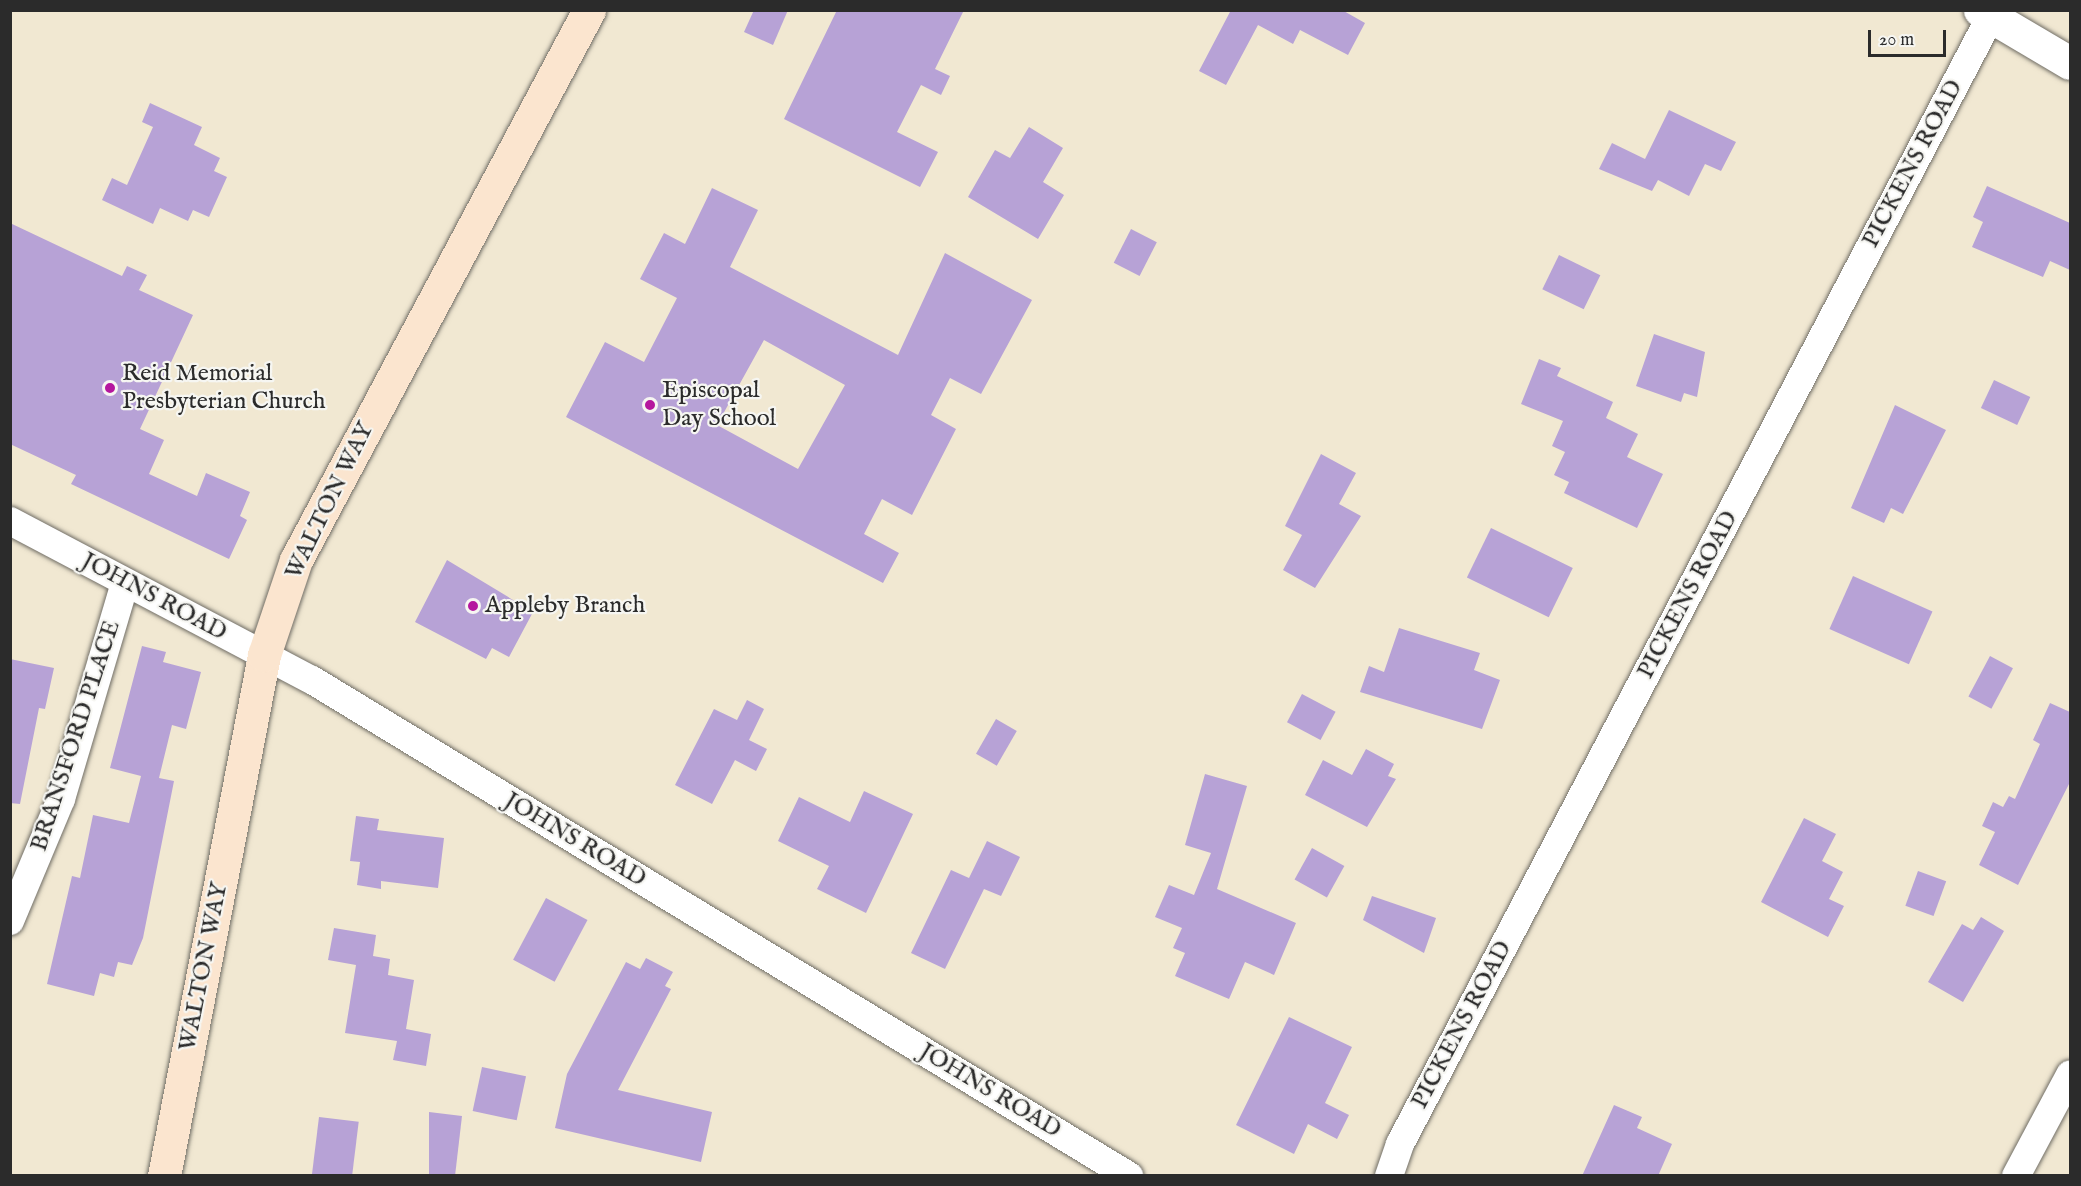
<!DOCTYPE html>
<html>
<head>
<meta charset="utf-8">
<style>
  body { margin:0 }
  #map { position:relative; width:2081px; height:1186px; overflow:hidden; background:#f1e8d2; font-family:"IM FELL English",serif }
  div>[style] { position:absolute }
  .building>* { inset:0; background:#b7a2d6; transform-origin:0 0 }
  .roads { filter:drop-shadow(0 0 2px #706d65) drop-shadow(0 0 2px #706d65) }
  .minor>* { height:28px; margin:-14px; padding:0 14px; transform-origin:14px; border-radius:14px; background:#fff }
  .tertiary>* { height:33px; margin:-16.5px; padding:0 16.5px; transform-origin:16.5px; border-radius:16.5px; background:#fff }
  .secondary>* { height:33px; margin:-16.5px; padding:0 16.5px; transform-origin:16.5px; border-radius:16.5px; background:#fbe5cf }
  .dots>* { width:16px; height:16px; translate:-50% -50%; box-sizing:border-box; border:3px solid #f6f6f2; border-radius:50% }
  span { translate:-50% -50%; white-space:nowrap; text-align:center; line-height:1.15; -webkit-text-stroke:4.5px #f6f6f2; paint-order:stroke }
  .street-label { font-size:24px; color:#2b2b2b }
  .poi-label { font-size:24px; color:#2b2b2b }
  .left { translate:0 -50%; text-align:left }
  .frame { position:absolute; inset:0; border:12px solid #2b2b2b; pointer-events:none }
  .scale { position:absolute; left:1868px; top:30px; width:78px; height:27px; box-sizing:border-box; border:3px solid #2b2b2b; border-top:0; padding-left:8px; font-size:18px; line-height:21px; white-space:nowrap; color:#2b2b2b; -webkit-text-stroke:4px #f6f6f2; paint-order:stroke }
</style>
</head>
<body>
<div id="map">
  <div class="building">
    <i style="clip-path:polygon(754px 10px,788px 10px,773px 45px,744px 32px)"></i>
    <i style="clip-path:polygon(837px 10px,964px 10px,935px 69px,950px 76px,941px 95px,921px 85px,897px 132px,938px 152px,920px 187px,784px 119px)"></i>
    <i style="clip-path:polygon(1231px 10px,1342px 10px,1365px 23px,1348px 55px,1300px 30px,1293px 44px,1258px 25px,1226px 85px,1199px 71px)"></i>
    <i style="clip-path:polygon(150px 103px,202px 127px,194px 145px,220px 158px,214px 171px,227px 177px,209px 217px,193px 210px,188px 221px,160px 208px,153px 224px,102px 200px,112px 178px,127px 185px,153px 127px,142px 122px)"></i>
    <i style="clip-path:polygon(1669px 110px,1736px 142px,1721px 171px,1705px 164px,1689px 196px,1658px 180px,1652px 191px,1599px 169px,1612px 143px,1645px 159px)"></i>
    <i style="clip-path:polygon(1029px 127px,1063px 148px,1043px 182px,1064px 195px,1038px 239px,968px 197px,995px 150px,1010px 158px)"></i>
    <i style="clip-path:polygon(1987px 186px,2070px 223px,2070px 270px,2050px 261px,2043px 277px,1972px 247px,1983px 222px,1973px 217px)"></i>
    <i style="clip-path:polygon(evenodd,712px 188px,758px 210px,730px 267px,898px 355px,945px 253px,1032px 300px,981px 394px,950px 378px,931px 415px,956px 429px,912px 515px,882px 499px,864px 534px,899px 553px,883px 583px,566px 417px,605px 342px,644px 362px,677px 298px,640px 279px,664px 233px,685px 244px,712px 188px,764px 340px,845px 385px,798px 469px,717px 425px,764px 340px)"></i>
    <i style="clip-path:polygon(10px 223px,122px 276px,127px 266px,147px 275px,139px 290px,193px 315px,140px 429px,164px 440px,149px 474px,197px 496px,206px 473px,250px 492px,240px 516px,247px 520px,229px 559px,71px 484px,76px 475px,10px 444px)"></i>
    <i style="left:1131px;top:229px;width:29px;height:38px;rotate:27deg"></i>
    <i style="left:1559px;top:255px;width:46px;height:38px;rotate:26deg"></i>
    <i style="clip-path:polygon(1654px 334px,1705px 352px,1697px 397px,1684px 393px,1681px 402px,1636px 386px)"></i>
    <i style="clip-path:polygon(1539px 359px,1561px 368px,1557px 376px,1613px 402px,1606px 418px,1638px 434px,1627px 457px,1663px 474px,1637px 528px,1564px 493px,1569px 482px,1554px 475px,1565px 452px,1552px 446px,1563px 421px,1521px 404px)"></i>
    <i style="left:1994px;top:380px;width:40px;height:31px;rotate:25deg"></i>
    <i style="clip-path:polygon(1895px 405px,1946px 430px,1903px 514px,1891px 508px,1884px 523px,1851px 508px)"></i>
    <i style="clip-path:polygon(1321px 454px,1356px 473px,1339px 504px,1361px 516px,1315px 588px,1283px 570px,1302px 535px,1285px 526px)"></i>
    <i style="left:1491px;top:528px;width:91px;height:55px;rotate:26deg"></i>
    <i style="clip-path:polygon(447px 560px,533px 612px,509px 657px,492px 648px,486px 659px,415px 622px)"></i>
    <i style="left:1853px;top:576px;width:87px;height:58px;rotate:24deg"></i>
    <i style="clip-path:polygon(1399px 628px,1480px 653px,1474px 670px,1500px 680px,1482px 729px,1360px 692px,1369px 666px,1384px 672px)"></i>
    <i style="clip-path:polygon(142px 646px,166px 652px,163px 662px,201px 672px,186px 729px,172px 725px,159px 778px,174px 781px,143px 938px,132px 965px,118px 962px,114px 977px,100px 973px,94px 996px,47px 984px,72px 876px,80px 878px,93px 815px,129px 823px,141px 776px,110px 768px)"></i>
    <i style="left:1990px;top:656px;width:26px;height:46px;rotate:28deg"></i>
    <i style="clip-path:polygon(10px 659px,54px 668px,45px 709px,39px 708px,20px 804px,10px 803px)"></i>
    <i style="left:1302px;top:694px;width:38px;height:32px;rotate:28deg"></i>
    <i style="clip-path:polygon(747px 700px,764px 709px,749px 740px,767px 749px,756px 771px,735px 760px,712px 804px,675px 785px,714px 709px,737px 720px)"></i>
    <i style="clip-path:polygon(2050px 703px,2070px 712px,2070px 782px,2018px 885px,1979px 865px,1995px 832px,1982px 826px,1993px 802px,2003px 807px,2009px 796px,2015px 799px,2040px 744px,2033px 740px)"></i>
    <i style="left:996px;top:719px;width:24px;height:40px;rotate:30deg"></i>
    <i style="clip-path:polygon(1366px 749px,1394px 764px,1388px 776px,1396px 779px,1367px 827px,1305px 795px,1323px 760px,1352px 775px)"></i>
    <i style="clip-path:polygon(1205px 774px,1247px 786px,1217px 889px,1296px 923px,1274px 975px,1245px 962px,1229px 999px,1175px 976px,1185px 953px,1173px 948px,1182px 928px,1155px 917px,1169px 885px,1194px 895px,1211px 853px,1185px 845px)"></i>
    <i style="clip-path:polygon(864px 791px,913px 814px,866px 913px,817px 889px,829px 866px,778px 841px,799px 797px,850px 822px)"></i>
    <i style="clip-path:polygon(356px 816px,379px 819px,377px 830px,444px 838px,438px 888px,381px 881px,381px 889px,357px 885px,360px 862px,350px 861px)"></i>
    <i style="clip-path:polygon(1804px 818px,1836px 834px,1822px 861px,1843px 872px,1829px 899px,1844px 906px,1828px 937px,1761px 902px)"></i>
    <i style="clip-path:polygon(987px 841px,1020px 857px,1001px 896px,984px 889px,945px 969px,911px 953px,951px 870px,969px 878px)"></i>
    <i style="left:1312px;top:848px;width:37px;height:36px;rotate:29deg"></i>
    <i style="left:1918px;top:871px;width:30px;height:37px;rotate:20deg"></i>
    <i style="clip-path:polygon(1372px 896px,1436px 918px,1424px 953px,1363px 920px)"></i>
    <i style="left:546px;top:898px;width:47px;height:70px;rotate:28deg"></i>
    <i style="clip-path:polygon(1981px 917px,2004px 931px,1963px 1002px,1928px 982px,1962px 924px,1973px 930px)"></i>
    <i style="clip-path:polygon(334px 928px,376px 935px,373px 956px,390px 959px,388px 975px,414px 980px,406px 1029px,431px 1034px,426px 1066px,393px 1060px,397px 1041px,345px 1033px,356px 965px,328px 960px)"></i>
    <i style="clip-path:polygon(646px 958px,673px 972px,665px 986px,671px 989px,618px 1090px,712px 1112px,701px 1162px,555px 1128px,567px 1074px,626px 962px,640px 969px)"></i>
    <i style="clip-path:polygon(1289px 1017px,1352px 1047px,1325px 1103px,1349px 1115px,1337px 1139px,1308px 1124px,1294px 1154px,1236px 1125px)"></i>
    <i style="left:482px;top:1067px;width:45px;height:45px;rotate:12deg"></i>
    <i style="clip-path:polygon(1614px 1105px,1642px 1117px,1637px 1128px,1672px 1144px,1658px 1176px,1582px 1176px)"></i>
    <i style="clip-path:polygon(429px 1112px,462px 1116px,455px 1176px,429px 1176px)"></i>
    <i style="left:319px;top:1117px;width:40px;height:60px;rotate:7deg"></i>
  </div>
  <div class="roads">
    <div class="minor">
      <i style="left:10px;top:521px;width:341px;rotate:27.8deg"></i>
      <i style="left:312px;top:680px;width:956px;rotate:31.26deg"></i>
      <i style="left:10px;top:921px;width:132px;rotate:-67.3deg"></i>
      <i style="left:61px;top:799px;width:225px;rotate:-73.5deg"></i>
      <i style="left:1389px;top:1176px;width:34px;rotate:-71deg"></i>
      <i style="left:1400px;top:1144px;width:1273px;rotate:-62.35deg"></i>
      <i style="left:2016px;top:1176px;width:115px;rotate:-61.9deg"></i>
    </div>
    <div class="tertiary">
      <i style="left:1980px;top:10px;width:104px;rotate:30.5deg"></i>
    </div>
    <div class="secondary">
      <i style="left:164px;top:1176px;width:531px;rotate:-79.13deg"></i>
      <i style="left:264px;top:655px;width:100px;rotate:-71.4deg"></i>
      <i style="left:296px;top:560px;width:623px;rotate:-61.95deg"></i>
    </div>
  </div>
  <div class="dots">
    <i style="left:110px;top:388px;background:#b5179e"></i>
    <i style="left:650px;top:405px;background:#b5179e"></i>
    <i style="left:473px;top:606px;background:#b5179e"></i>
  </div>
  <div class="street-label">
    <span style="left:1913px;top:164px;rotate:-62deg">PICKENS ROAD</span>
    <span style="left:330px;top:501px;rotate:-64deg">WALTON WAY</span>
    <span style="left:1688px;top:595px;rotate:-62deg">PICKENS ROAD</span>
    <span style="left:154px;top:597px;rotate:28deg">JOHNS ROAD</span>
    <span style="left:76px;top:736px;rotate:-72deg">BRANSFORD PLACE</span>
    <span style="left:575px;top:840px;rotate:31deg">JOHNS ROAD</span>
    <span style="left:204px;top:967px;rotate:-79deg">WALTON WAY</span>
    <span style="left:1462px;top:1025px;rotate:-62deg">PICKENS ROAD</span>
    <span style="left:990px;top:1091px;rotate:31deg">JOHNS ROAD</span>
  </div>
  <div class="poi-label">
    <span class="left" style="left:122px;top:388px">Reid Memorial<br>Presbyterian Church</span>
    <span class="left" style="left:662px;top:405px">Episcopal<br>Day School</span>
    <span class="left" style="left:485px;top:606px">Appleby Branch</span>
  </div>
  <div class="frame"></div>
  <div class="scale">20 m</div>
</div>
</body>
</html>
